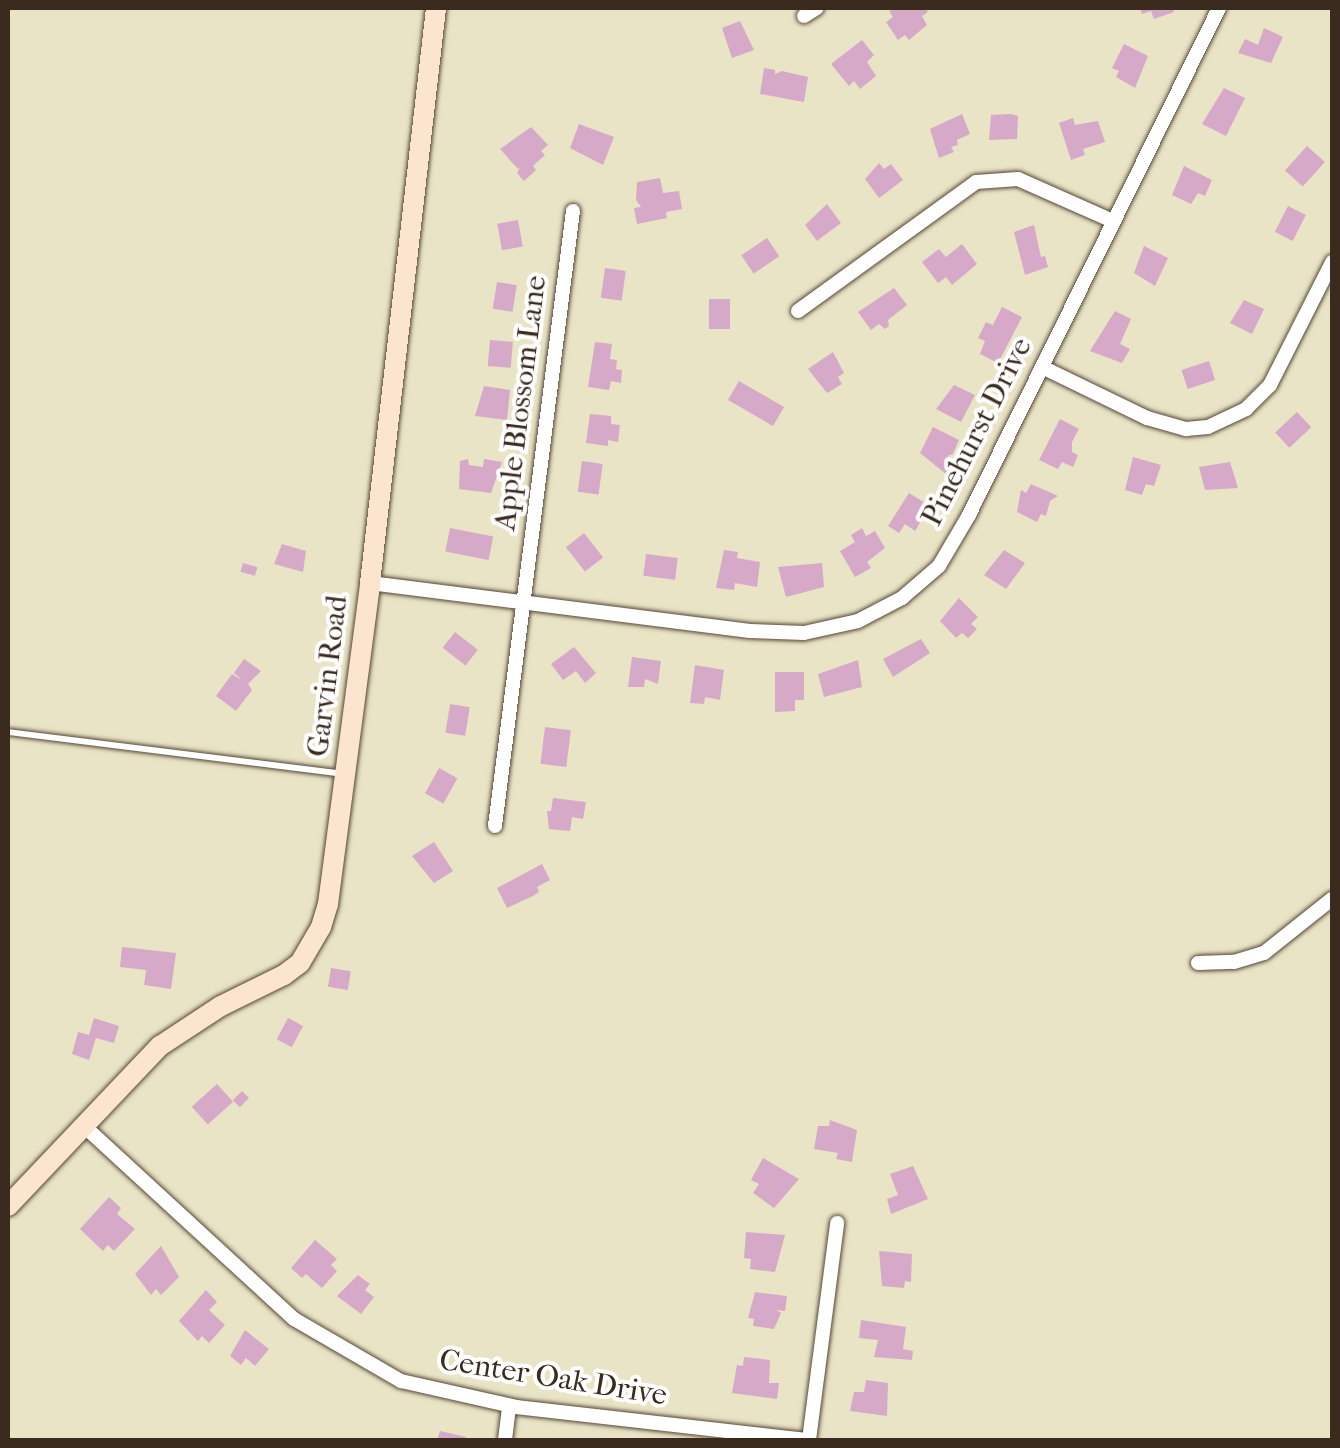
<!DOCTYPE html>
<html>
<head>
<meta charset="utf-8">
<style>
  body { margin:0 }
  #map { position:relative; width:1340px; height:1448px; overflow:hidden; background:#e9e4c5; font-family:"IM FELL French Canon",serif }
  div>[style] { position:absolute }
  .building>* { inset:0; background:#d6a9c9; transform-origin:0 0 }
  .roads { filter:drop-shadow(0 0 2px #554637) drop-shadow(0 0 2px #554637) }
  .lane>* { height:6px; margin:-3px; padding:0 3px; transform-origin:3px; border-radius:3px; background:#fff }
  .street>* { height:14px; margin:-7px; padding:0 7px; transform-origin:7px; border-radius:7px; background:#fff }
  .secondary>* { height:20px; margin:-10px; padding:0 10px; transform-origin:10px; border-radius:10px; background:#fbe5cf }
  span { translate:-50% -50%; white-space:nowrap; text-align:center; line-height:1.15; -webkit-text-stroke:8px #fff; paint-order:stroke }
  .street-label { font-size:30px; color:#3b2a1e }
  .frame { position:absolute; inset:0; border:10px solid #3b2a1e; pointer-events:none }
</style>
</head>
<body>
<div id="map">
  <div class="building">
    <i style="clip-path:polygon(899px 8px,925px 8px,928px 12px,922px 16px,927px 25px,909px 40px,905px 35px,898px 40px,886px 22px,893px 17px,889px 11px)"></i>
    <i style="clip-path:polygon(1140px 8px,1173px 8px,1174px 12px,1154px 19px,1151px 11px,1142px 14px)"></i>
    <i style="clip-path:polygon(740px 21px,754px 50px,732px 58px,722px 28px)"></i>
    <i style="clip-path:polygon(1264px 28px,1283px 37px,1271px 63px,1238px 53px,1245px 39px,1258px 45px)"></i>
    <i style="clip-path:polygon(862px 40px,874px 55px,867px 62px,876px 76px,860px 89px,854px 81px,849px 86px,831px 64px)"></i>
    <i style="clip-path:polygon(1124px 44px,1148px 56px,1135px 88px,1116px 77px,1119px 71px,1112px 68px)"></i>
    <i style="clip-path:polygon(764px 68px,775px 70px,775px 74px,782px 71px,808px 77px,804px 102px,760px 94px)"></i>
    <i style="clip-path:polygon(1224px 88px,1245px 98px,1226px 136px,1202px 124px)"></i>
    <i style="clip-path:polygon(962px 114px,970px 134px,957px 140px,958px 145px,951px 147px,954px 152px,939px 158px,930px 129px)"></i>
    <i style="clip-path:polygon(1011px 114px,1018px 116px,1017px 139px,989px 140px,991px 115px)"></i>
    <i style="clip-path:polygon(1073px 118px,1075px 125px,1098px 121px,1105px 142px,1083px 149px,1085px 155px,1071px 160px,1059px 123px)"></i>
    <i style="clip-path:polygon(579px 124px,614px 137px,603px 165px,570px 148px)"></i>
    <i style="clip-path:polygon(531px 127px,548px 145px,541px 151px,545px 155px,533px 166px,536px 170px,524px 181px,517px 173px,521px 166px,518px 169px,500px 149px)"></i>
    <i style="left:1307px;top:146px;width:24px;height:33px;rotate:42deg"></i>
    <i style="clip-path:polygon(879px 163px,884px 169px,891px 164px,903px 180px,879px 198px,865px 179px)"></i>
    <i style="clip-path:polygon(1184px 166px,1212px 180px,1205px 196px,1198px 193px,1191px 204px,1172px 195px)"></i>
    <i style="clip-path:polygon(660px 178px,663px 193px,679px 191px,682px 209px,666px 212px,667px 218px,637px 224px,634px 208px,641px 207px,636px 200px,637px 182px)"></i>
    <i style="clip-path:polygon(827px 204px,841px 223px,817px 241px,805px 225px)"></i>
    <i style="left:1288px;top:206px;width:20px;height:29px;rotate:27deg"></i>
    <i style="left:518px;top:220px;width:27px;height:21px;rotate:80deg"></i>
    <i style="clip-path:polygon(1034px 225px,1041px 257px,1045px 256px,1048px 267px,1025px 275px,1014px 232px)"></i>
    <i style="left:767px;top:238px;width:22px;height:31px;rotate:56deg"></i>
    <i style="clip-path:polygon(962px 244px,977px 264px,952px 285px,946px 277px,938px 283px,922px 262px,939px 249px,946px 257px)"></i>
    <i style="clip-path:polygon(1144px 246px,1168px 258px,1155px 286px,1134px 273px)"></i>
    <i style="left:605px;top:268px;width:21px;height:30px;rotate:8deg"></i>
    <i style="left:497px;top:282px;width:20px;height:27px;rotate:9deg"></i>
    <i style="clip-path:polygon(894px 288px,907px 305px,888px 320px,889px 326px,885px 329px,879px 324px,871px 330px,858px 312px)"></i>
    <i style="left:709px;top:299px;width:21px;height:30px"></i>
    <i style="clip-path:polygon(1244px 300px,1264px 309px,1252px 334px,1230px 323px)"></i>
    <i style="clip-path:polygon(1002px 307px,1022px 317px,998px 363px,980px 354px,985px 341px,978px 338px,986px 322px,993px 325px)"></i>
    <i style="clip-path:polygon(1115px 311px,1131px 319px,1120px 344px,1130px 349px,1122px 363px,1090px 351px)"></i>
    <i style="left:490px;top:340px;width:23px;height:26px;rotate:5deg"></i>
    <i style="clip-path:polygon(595px 342px,612px 344px,610px 359px,617px 360px,616px 369px,622px 370px,621px 383px,611px 381px,609px 390px,588px 387px)"></i>
    <i style="clip-path:polygon(833px 352px,844px 373px,838px 377px,842px 384px,827px 393px,808px 369px)"></i>
    <i style="left:1209px;top:361px;width:20px;height:29px;rotate:72deg"></i>
    <i style="left:739px;top:381px;width:52px;height:22px;rotate:30deg"></i>
    <i style="clip-path:polygon(954px 385px,975px 395px,961px 422px,936px 409px)"></i>
    <i style="clip-path:polygon(484px 386px,510px 390px,507px 420px,475px 416px)"></i>
    <i style="left:1297px;top:412px;width:21px;height:30px;rotate:47deg"></i>
    <i style="clip-path:polygon(590px 414px,611px 416px,611px 424px,620px 425px,618px 442px,608px 440px,608px 446px,586px 443px)"></i>
    <i style="clip-path:polygon(1060px 419px,1079px 429px,1072px 442px,1072px 452px,1078px 455px,1073px 467px,1062px 462px,1058px 469px,1039px 460px)"></i>
    <i style="clip-path:polygon(933px 427px,959px 440px,953px 454px,947px 456px,954px 460px,946px 474px,920px 453px)"></i>
    <i style="clip-path:polygon(1133px 457px,1161px 465px,1154px 486px,1146px 484px,1142px 495px,1125px 490px)"></i>
    <i style="clip-path:polygon(468px 459px,469px 465px,483px 467px,484px 459px,502px 462px,491px 493px,459px 489px,460px 461px)"></i>
    <i style="left:582px;top:461px;width:21px;height:31px;rotate:8deg"></i>
    <i style="clip-path:polygon(1230px 462px,1238px 488px,1205px 490px,1199px 467px)"></i>
    <i style="clip-path:polygon(1031px 484px,1058px 496px,1050px 501px,1046px 516px,1041px 514px,1037px 522px,1017px 512px,1021px 490px,1026px 493px)"></i>
    <i style="clip-path:polygon(909px 493px,930px 506px,915px 531px,905px 524px,899px 533px,888px 526px)"></i>
    <i style="left:450px;top:528px;width:44px;height:24px;rotate:11deg"></i>
    <i style="clip-path:polygon(862px 528px,866px 536px,875px 531px,885px 548px,867px 562px,871px 568px,855px 577px,840px 551px,855px 542px,851px 535px)"></i>
    <i style="left:584px;top:533px;width:31px;height:23px;rotate:52deg"></i>
    <i style="clip-path:polygon(282px 544px,306px 551px,303px 572px,274px 564px)"></i>
    <i style="clip-path:polygon(724px 550px,738px 552px,737px 558px,760px 562px,757px 587px,735px 583px,734px 590px,716px 588px)"></i>
    <i style="clip-path:polygon(1004px 550px,1025px 563px,1006px 589px,984px 575px)"></i>
    <i style="left:646px;top:554px;width:32px;height:22px;rotate:7deg"></i>
    <i style="left:243px;top:563px;width:15px;height:9px;rotate:16deg"></i>
    <i style="clip-path:polygon(822px 563px,824px 587px,786px 597px,778px 567px)"></i>
    <i style="clip-path:polygon(959px 598px,978px 617px,971px 624px,977px 629px,968px 638px,962px 633px,956px 638px,940px 621px)"></i>
    <i style="left:455px;top:632px;width:29px;height:20px;rotate:38deg"></i>
    <i style="clip-path:polygon(921px 639px,930px 653px,893px 677px,883px 659px)"></i>
    <i style="clip-path:polygon(574px 647px,596px 673px,585px 683px,576px 671px,563px 680px,551px 664px)"></i>
    <i style="clip-path:polygon(632px 657px,661px 661px,658px 684px,645px 679px,644px 687px,628px 687px)"></i>
    <i style="clip-path:polygon(244px 659px,261px 671px,248px 684px,252px 690px,236px 711px,216px 696px,232px 674px,242px 680px,234px 673px)"></i>
    <i style="clip-path:polygon(858px 660px,862px 687px,824px 697px,818px 674px)"></i>
    <i style="clip-path:polygon(695px 665px,724px 670px,720px 700px,705px 697px,704px 704px,690px 703px)"></i>
    <i style="clip-path:polygon(775px 672px,804px 672px,804px 700px,795px 700px,795px 711px,775px 712px)"></i>
    <i style="left:450px;top:704px;width:20px;height:29px;rotate:9deg"></i>
    <i style="left:545px;top:727px;width:26px;height:37px;rotate:7deg"></i>
    <i style="left:439px;top:768px;width:21px;height:29px;rotate:29deg"></i>
    <i style="clip-path:polygon(553px 798px,586px 802px,583px 819px,572px 817px,570px 831px,549px 829px,547px 811px,551px 811px)"></i>
    <i style="clip-path:polygon(434px 842px,453px 871px,434px 883px,412px 856px)"></i>
    <i style="clip-path:polygon(542px 864px,550px 880px,537px 887px,539px 892px,533px 896px,507px 908px,497px 888px)"></i>
    <i style="clip-path:polygon(122px 947px,176px 953px,171px 989px,144px 985px,146px 970px,120px 967px)"></i>
    <i style="left:331px;top:968px;width:20px;height:19px;rotate:9deg"></i>
    <i style="clip-path:polygon(94px 1018px,119px 1026px,114px 1043px,96px 1038px,89px 1060px,72px 1054px,78px 1032px,89px 1035px)"></i>
    <i style="left:288px;top:1018px;width:17px;height:24px;rotate:28deg"></i>
    <i style="left:217px;top:1084px;width:24px;height:34px;rotate:48deg"></i>
    <i style="left:242px;top:1091px;width:10px;height:13px;rotate:45deg"></i>
    <i style="clip-path:polygon(830px 1120px,857px 1130px,852px 1162px,836px 1159px,838px 1153px,814px 1149px,818px 1126px,829px 1126px)"></i>
    <i style="clip-path:polygon(763px 1158px,799px 1179px,774px 1208px,753px 1193px,759px 1184px,751px 1180px)"></i>
    <i style="clip-path:polygon(913px 1166px,928px 1199px,891px 1214px,887px 1199px,898px 1195px,890px 1174px)"></i>
    <i style="clip-path:polygon(109px 1197px,121px 1208px,117px 1214px,135px 1229px,114px 1251px,108px 1245px,103px 1251px,80px 1229px)"></i>
    <i style="clip-path:polygon(746px 1232px,785px 1235px,775px 1272px,750px 1269px,751px 1259px,744px 1258px)"></i>
    <i style="clip-path:polygon(315px 1240px,337px 1259px,331px 1265px,337px 1271px,322px 1288px,306px 1274px,302px 1278px,291px 1268px)"></i>
    <i style="clip-path:polygon(161px 1246px,179px 1277px,161px 1295px,156px 1289px,151px 1295px,135px 1274px)"></i>
    <i style="clip-path:polygon(879px 1251px,912px 1254px,911px 1282px,905px 1281px,904px 1288px,882px 1286px)"></i>
    <i style="clip-path:polygon(358px 1275px,370px 1284px,365px 1290px,374px 1297px,361px 1314px,337px 1296px)"></i>
    <i style="clip-path:polygon(206px 1290px,217px 1302px,209px 1310px,225px 1325px,209px 1343px,202px 1336px,198px 1341px,179px 1321px)"></i>
    <i style="clip-path:polygon(755px 1292px,787px 1296px,785px 1311px,776px 1310px,781px 1313px,774px 1329px,753px 1326px,754px 1319px,748px 1318px)"></i>
    <i style="clip-path:polygon(861px 1320px,906px 1327px,903px 1349px,913px 1351px,912px 1360px,874px 1357px,878px 1340px,859px 1338px)"></i>
    <i style="clip-path:polygon(245px 1330px,269px 1349px,255px 1366px,246px 1358px,241px 1365px,230px 1356px)"></i>
    <i style="clip-path:polygon(744px 1357px,770px 1360px,769px 1383px,779px 1383px,777px 1399px,732px 1393px,737px 1365px,743px 1366px)"></i>
    <i style="clip-path:polygon(866px 1380px,888px 1383px,887px 1416px,850px 1411px,854px 1392px,864px 1392px)"></i>
    <i style="clip-path:polygon(440px 1431px,466px 1437px,465px 1440px,437px 1440px)"></i>
  </div>
  <div class="roads">
    <div class="lane">
      <i style="left:8px;top:732px;width:334px;rotate:7.1deg"></i>
    </div>
    <div class="street">
      <i style="left:804px;top:16px;width:15px;rotate:-32deg"></i>
      <i style="left:798px;top:311px;width:220px;rotate:-35.9deg"></i>
      <i style="left:976px;top:182px;width:42px;rotate:-4.1deg"></i>
      <i style="left:1018px;top:179px;width:104px;rotate:23.9deg"></i>
      <i style="left:1042px;top:367px;width:117px;rotate:25.9deg"></i>
      <i style="left:1147px;top:418px;width:41px;rotate:15.8deg"></i>
      <i style="left:1186px;top:429px;width:22px;rotate:-5deg"></i>
      <i style="left:1208px;top:427px;width:42px;rotate:-25.3deg"></i>
      <i style="left:1246px;top:409px;width:34px;rotate:-45deg"></i>
      <i style="left:1270px;top:385px;width:138px;rotate:-63.2deg"></i>
      <i style="left:370px;top:583px;width:383px;rotate:7.2deg"></i>
      <i style="left:750px;top:631px;width:54px;rotate:2.1deg"></i>
      <i style="left:804px;top:633px;width:55px;rotate:-12.5deg"></i>
      <i style="left:858px;top:621px;width:50px;rotate:-27.6deg"></i>
      <i style="left:902px;top:598px;width:49px;rotate:-40.9deg"></i>
      <i style="left:939px;top:566px;width:59px;rotate:-59.5deg"></i>
      <i style="left:969px;top:515px;width:565px;rotate:-63.75deg"></i>
      <i style="left:495px;top:826px;width:620px;rotate:-82.77deg"></i>
      <i style="left:1198px;top:963px;width:36px;rotate:-2deg"></i>
      <i style="left:1234px;top:962px;width:31px;rotate:-17deg"></i>
      <i style="left:1264px;top:953px;width:87px;rotate:-38.5deg"></i>
      <i style="left:84px;top:1126px;width:285px;rotate:42.6deg"></i>
      <i style="left:294px;top:1319px;width:124px;rotate:30.1deg"></i>
      <i style="left:401px;top:1381px;width:118px;rotate:12.7deg"></i>
      <i style="left:516px;top:1407px;width:290px;rotate:6.5deg"></i>
      <i style="left:505px;top:1440px;width:34px;rotate:-83deg"></i>
      <i style="left:809px;top:1440px;width:219px;rotate:-82.6deg"></i>
    </div>
    <div class="secondary">
      <i style="left:8px;top:1206px;width:221px;rotate:-46.5deg"></i>
      <i style="left:160px;top:1046px;width:73px;rotate:-33.3deg"></i>
      <i style="left:221px;top:1006px;width:70px;rotate:-26.2deg"></i>
      <i style="left:284px;top:975px;width:20px;rotate:-37deg"></i>
      <i style="left:300px;top:963px;width:42px;rotate:-59.7deg"></i>
      <i style="left:321px;top:927px;width:24px;rotate:-73deg"></i>
      <i style="left:328px;top:904px;width:324px;rotate:-82.5deg"></i>
      <i style="left:370px;top:583px;width:579px;rotate:-83.45deg"></i>
    </div>
  </div>
  <div class="street-label">
    <span style="left:521px;top:403px;rotate:-83deg">Apple Blossom Lane</span>
    <span style="left:977px;top:432px;rotate:-63deg">Pinehurst Drive</span>
    <span style="left:328px;top:676px;rotate:-83deg">Garvin Road</span>
    <span style="left:553px;top:1378px;rotate:9deg">Center Oak Drive</span>
  </div>
  <div class="frame"></div>
</div>
</body>
</html>
